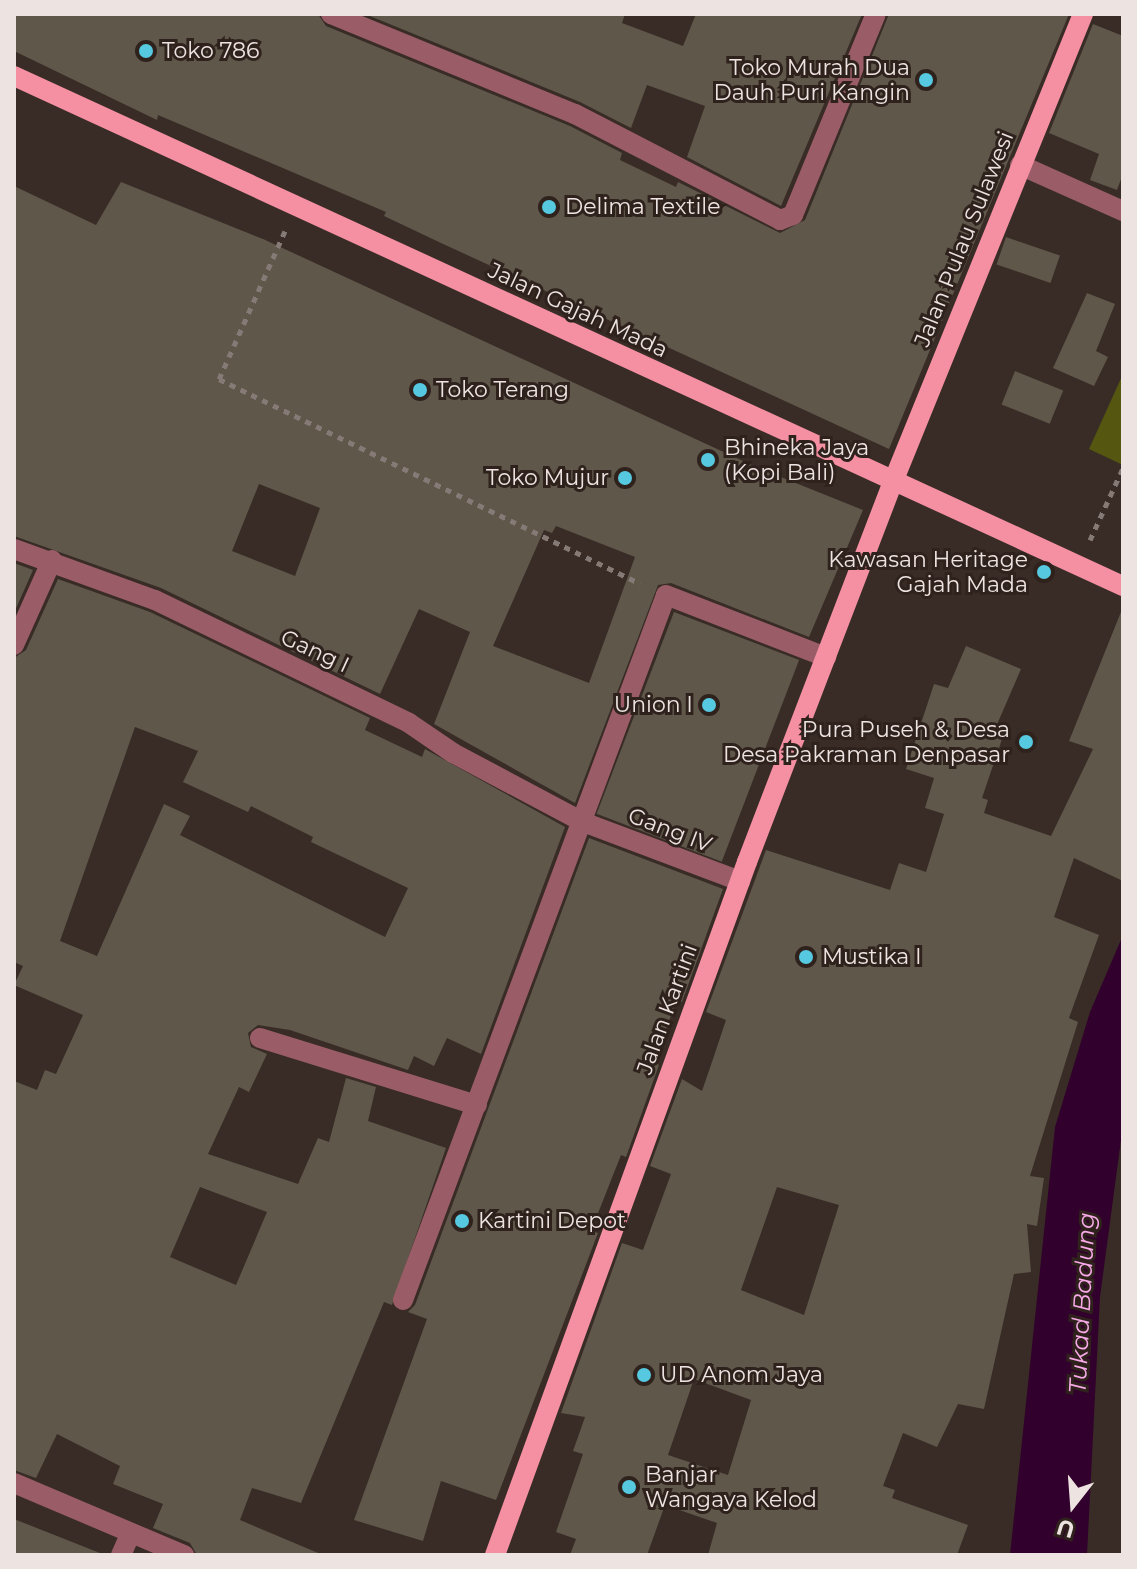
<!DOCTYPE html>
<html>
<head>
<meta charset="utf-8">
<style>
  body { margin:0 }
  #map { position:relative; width:1137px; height:1569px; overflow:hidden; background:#392c26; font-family:Montserrat,sans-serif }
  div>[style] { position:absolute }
  .green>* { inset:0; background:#555711 }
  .water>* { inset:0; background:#32002c }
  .building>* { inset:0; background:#5f574a; transform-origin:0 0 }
  .path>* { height:5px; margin-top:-2.5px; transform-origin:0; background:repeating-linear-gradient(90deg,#857a75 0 6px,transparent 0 12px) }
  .minor>* { height:20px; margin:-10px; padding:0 10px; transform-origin:10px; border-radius:10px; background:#9a5d68 }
  .major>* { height:20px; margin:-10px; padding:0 10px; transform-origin:10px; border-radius:10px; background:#f590a3 }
  .dots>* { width:22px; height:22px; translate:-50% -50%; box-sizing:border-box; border:4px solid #2f221d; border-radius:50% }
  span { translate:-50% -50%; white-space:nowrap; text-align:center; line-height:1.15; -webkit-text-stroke:6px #2f221d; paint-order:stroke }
  .poi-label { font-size:22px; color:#ede3e0 }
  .left { translate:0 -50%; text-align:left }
  .right { translate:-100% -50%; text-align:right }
  .street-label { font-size:22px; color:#ede3e0 }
  .water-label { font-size:24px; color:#f8aae8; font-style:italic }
  .frame { position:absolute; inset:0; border:16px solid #ede3e0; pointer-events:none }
  .north { position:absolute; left:1033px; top:1465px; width:80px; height:80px; -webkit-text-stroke:6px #2f221d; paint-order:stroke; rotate:197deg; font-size:22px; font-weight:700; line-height:32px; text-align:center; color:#ede3e0 }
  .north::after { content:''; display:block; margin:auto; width:28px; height:36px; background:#ede3e0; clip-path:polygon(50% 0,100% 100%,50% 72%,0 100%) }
</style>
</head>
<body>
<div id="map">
  <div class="green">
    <i style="clip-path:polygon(1123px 374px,1123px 465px,1089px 449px)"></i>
  </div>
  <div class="water">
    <i style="clip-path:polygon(1123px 935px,1123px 1125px,1100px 1297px,1087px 1555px,1010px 1555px,1055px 1127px,1090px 1012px)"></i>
  </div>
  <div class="building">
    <i style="clip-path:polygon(14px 14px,318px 14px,326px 26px,570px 126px,622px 153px,620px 160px,676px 187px,678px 182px,780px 233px,805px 220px,889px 14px,1069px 14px,889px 449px,441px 243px,384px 216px,386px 212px,158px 115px,157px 120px,14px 51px)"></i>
    <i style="clip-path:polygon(365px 14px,625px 14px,622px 23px,683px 46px,696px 14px,862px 14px,781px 206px,687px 157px,705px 106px,647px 85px,631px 128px,580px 102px)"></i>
    <i style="clip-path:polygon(1093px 24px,1123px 36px,1123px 174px,1117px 190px,1090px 180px,1099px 154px,1049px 133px)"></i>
    <i style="clip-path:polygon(evenodd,121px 182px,263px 239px,756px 467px,863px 510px,809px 637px,671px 583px,658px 585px,575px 803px,434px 724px,470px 632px,419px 609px,380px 694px,161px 588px,14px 536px,14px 186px,96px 225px,121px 182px,259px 484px,320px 508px,295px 576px,232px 551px,259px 484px,121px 182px,556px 526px,635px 557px,589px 683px,493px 646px,544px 530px,552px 533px,556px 526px)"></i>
    <i style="left:1006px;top:237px;width:57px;height:29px;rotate:19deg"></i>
    <i style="clip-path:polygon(1087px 293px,1115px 304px,1096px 351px,1108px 357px,1094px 386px,1053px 368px)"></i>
    <i style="left:1015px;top:371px;width:52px;height:36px;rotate:22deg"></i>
    <i style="clip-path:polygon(14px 563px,33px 570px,14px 613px)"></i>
    <i style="clip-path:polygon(evenodd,58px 579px,150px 612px,370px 718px,365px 730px,422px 757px,425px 749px,565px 827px,481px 1054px,447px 1038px,434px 1066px,414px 1056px,408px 1070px,290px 1030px,258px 1025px,248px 1033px,251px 1047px,267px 1054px,249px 1092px,239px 1087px,208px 1154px,298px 1184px,318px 1138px,329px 1142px,346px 1078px,376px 1087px,368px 1121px,446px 1148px,392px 1305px,384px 1302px,301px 1503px,252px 1488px,240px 1520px,323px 1555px,197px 1555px,190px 1543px,153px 1528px,163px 1504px,113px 1484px,120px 1466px,57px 1434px,36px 1478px,14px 1470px,14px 1081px,37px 1090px,45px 1070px,56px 1074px,83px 1015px,14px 985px,23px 966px,14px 962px,14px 658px,26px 650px,58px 579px,135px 727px,198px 751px,183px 782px,248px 812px,251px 806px,313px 837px,311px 842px,408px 888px,385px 937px,180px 835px,190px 816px,164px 804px,97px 956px,60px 941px,135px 727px,58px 579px,200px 1187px,267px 1212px,236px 1285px,170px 1257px,200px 1187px)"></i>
    <i style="clip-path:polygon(evenodd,1123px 607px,1123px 881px,1074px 858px,1054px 917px,1099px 935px,1069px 1018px,1078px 1022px,1030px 1176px,1044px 1178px,1037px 1226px,1027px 1224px,1031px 1272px,1014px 1274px,984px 1409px,958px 1404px,937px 1447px,903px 1433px,883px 1486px,895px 1490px,892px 1498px,968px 1525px,957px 1555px,708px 1555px,717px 1523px,665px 1505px,647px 1555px,570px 1555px,576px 1539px,556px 1532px,583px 1454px,573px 1451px,585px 1417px,561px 1413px,622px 1243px,643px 1250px,671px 1174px,650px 1166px,682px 1079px,702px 1091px,713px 1059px,726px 1020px,706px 1012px,766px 850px,890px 890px,899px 863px,926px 872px,944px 814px,925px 808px,934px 778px,906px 769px,934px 684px,948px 688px,966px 646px,1021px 669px,992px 736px,1002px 739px,982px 798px,988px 800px,984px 813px,1051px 836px,1093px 749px,1069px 741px,1123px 607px,777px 1187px,839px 1205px,804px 1315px,741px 1290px,777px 1187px,1123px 607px,694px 1379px,751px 1400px,728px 1475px,668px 1455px,694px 1379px)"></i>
    <i style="left:674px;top:612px;width:134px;height:216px;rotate:21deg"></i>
    <i style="clip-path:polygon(589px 838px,723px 889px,682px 1002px,677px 999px,654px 1062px,659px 1065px,626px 1157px,621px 1155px,591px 1231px,598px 1233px,496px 1500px,441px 1481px,423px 1541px,354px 1520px,427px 1319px,408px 1312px,415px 1305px)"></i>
    <i style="clip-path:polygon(14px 1519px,100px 1553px,100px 1555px,14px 1555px)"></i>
  </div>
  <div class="path">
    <i style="left:285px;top:231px;width:162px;rotate:114deg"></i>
    <i style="left:219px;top:379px;width:468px;rotate:25.9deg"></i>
    <i style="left:1090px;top:540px;width:79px;rotate:-65.4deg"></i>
  </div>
  <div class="minor">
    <i style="left:331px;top:14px;width:264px;rotate:22.3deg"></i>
    <i style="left:575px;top:114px;width:231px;rotate:27.3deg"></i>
    <i style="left:780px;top:220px;width:14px;rotate:-21deg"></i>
    <i style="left:793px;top:215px;width:217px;rotate:-67.6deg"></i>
    <i style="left:1020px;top:165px;width:113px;rotate:24.1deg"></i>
    <i style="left:14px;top:549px;width:150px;rotate:19.9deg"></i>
    <i style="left:155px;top:600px;width:282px;rotate:25.8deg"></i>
    <i style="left:409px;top:723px;width:53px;rotate:34.3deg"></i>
    <i style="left:453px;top:753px;width:147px;rotate:28deg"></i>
    <i style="left:583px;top:822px;width:168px;rotate:20.6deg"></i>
    <i style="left:14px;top:645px;width:93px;rotate:-65.9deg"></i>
    <i style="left:260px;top:1038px;width:227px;rotate:17.2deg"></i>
    <i style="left:403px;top:1300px;width:752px;rotate:-69.54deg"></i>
    <i style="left:666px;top:595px;width:172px;rotate:21.2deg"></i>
    <i style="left:14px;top:1483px;width:185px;rotate:23deg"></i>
    <i style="left:121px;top:1555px;width:24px;rotate:-66deg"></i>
  </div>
  <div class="major">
    <i style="left:14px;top:76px;width:1221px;rotate:24.7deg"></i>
    <i style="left:495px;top:1555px;width:737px;rotate:-70.02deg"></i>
    <i style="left:747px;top:862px;width:407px;rotate:-69deg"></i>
    <i style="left:893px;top:482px;width:505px;rotate:-67.9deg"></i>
  </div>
  <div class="dots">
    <i style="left:146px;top:51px;background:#56c9e0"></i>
    <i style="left:926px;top:80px;background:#56c9e0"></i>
    <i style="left:549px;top:207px;background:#56c9e0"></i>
    <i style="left:420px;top:390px;background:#56c9e0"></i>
    <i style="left:708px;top:460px;background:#56c9e0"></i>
    <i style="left:625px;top:478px;background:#56c9e0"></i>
    <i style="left:1044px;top:572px;background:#56c9e0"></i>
    <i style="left:709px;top:705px;background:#56c9e0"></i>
    <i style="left:1026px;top:742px;background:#56c9e0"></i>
    <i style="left:806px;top:957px;background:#56c9e0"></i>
    <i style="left:462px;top:1221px;background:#56c9e0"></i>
    <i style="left:644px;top:1375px;background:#56c9e0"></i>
    <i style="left:629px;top:1487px;background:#56c9e0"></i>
  </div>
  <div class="poi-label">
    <span class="left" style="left:162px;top:51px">Toko 786</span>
    <span class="right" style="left:910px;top:80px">Toko Murah Dua<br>Dauh Puri Kangin</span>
    <span class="left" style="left:565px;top:207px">Delima Textile</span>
    <span class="left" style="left:436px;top:390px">Toko Terang</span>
    <span class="left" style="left:724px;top:460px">Bhineka Jaya<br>(Kopi Bali)</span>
    <span class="right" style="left:609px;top:478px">Toko Mujur</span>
    <span class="right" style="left:1028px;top:572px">Kawasan Heritage<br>Gajah Mada</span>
    <span class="right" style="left:693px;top:705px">Union I</span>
    <span class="right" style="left:1010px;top:742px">Pura Puseh &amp; Desa<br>Desa Pakraman Denpasar</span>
    <span class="left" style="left:822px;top:957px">Mustika I</span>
    <span class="left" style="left:478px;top:1221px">Kartini Depot</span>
    <span class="left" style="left:660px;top:1375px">UD Anom Jaya</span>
    <span class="left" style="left:645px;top:1487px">Banjar<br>Wangaya Kelod</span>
  </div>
  <div class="street-label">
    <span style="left:964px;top:239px;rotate:-68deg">Jalan Pulau Sulawesi</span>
    <span style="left:578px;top:310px;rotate:25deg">Jalan Gajah Mada</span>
    <span style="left:315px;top:651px;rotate:25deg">Gang I</span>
    <span style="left:670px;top:830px;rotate:21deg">Gang IV</span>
    <span style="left:667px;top:1009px;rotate:-70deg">Jalan Kartini</span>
  </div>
  <div class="water-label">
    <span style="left:1082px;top:1303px;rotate:-87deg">Tukad Badung</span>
  </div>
  <div class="frame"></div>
  <div class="north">U</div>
</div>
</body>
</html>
